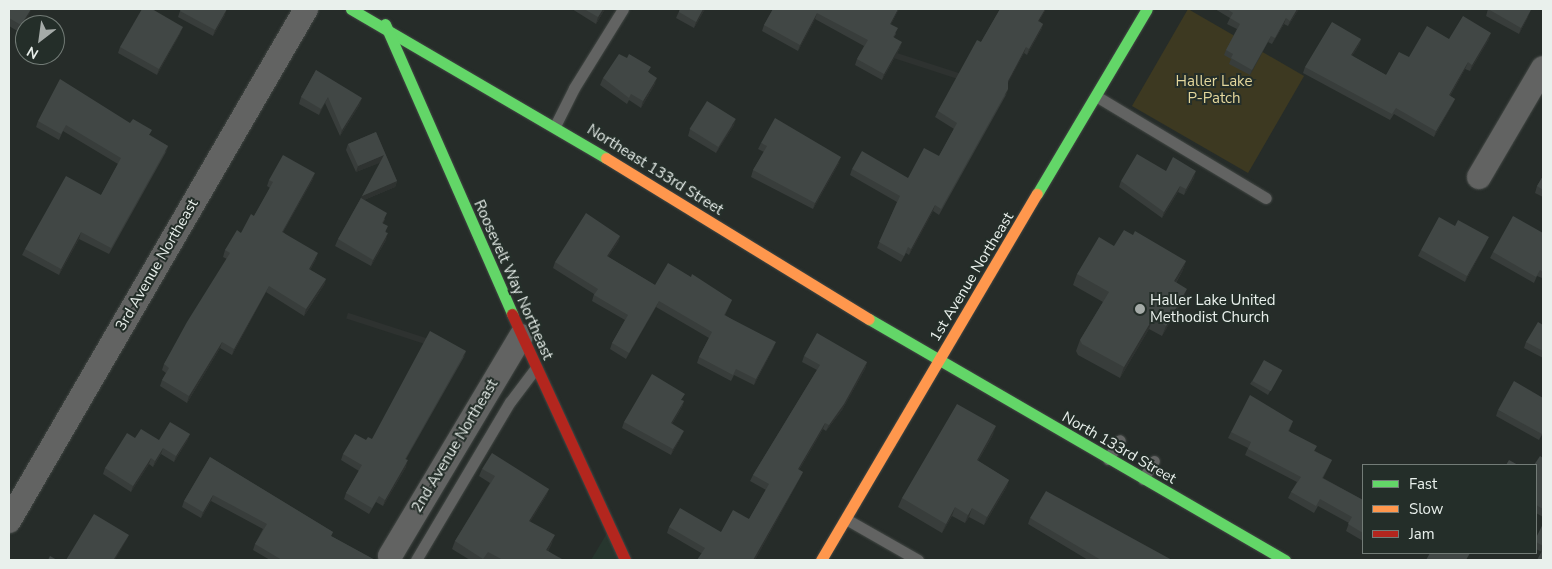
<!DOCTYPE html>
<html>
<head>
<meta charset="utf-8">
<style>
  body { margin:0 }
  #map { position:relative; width:1552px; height:569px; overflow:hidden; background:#262c29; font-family:"Nunito Sans",sans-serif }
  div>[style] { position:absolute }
  .built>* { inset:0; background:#27362e }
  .green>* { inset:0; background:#3d3921; transform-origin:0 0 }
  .roads { filter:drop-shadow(0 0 1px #424744) drop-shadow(0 0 1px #424744) }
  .lane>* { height:11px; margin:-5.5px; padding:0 5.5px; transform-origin:5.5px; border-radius:5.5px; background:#626362 }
  .street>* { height:24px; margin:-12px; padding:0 12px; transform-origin:12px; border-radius:12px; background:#626362 }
  .fast>* { height:11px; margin:-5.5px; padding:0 5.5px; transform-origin:5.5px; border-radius:5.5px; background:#63d668 }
  .slow>* { height:11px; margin:-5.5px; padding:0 5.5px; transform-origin:5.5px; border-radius:5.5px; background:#ff974d }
  .jam>* { height:11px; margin:-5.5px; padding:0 5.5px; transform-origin:5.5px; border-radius:5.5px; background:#b3261e }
  .wall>* { inset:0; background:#383d3b }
  .shaded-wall>* { inset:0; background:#2e3230; transform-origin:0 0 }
  .building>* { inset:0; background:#414745; transform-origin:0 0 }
  .dots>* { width:14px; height:14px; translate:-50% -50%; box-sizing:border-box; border:2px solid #242e29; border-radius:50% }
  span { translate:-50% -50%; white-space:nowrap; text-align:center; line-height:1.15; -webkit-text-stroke:4px #242e29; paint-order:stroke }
  .park-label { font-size:15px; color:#e4d79c }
  .street-label { font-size:15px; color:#e9f0ec }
  .poi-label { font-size:15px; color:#e9f0ec }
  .left { translate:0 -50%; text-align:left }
  .frame { position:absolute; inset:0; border:10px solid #e9f0ec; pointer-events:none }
  .legend { position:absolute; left:1362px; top:464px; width:175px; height:90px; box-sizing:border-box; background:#242e29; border:1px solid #737c77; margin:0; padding:6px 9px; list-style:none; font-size:15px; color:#e9f0ec }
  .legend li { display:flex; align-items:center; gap:10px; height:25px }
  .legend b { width:25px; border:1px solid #737c77 }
  .north { position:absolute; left:15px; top:15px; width:50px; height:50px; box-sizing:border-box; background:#242e29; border:1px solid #737c77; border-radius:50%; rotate:210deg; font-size:14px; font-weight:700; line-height:20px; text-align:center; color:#e9f0ec }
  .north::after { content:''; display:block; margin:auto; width:18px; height:22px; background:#a5aba8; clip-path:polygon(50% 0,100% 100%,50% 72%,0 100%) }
</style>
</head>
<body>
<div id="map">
  <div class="built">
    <i style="clip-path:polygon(610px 528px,625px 560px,591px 560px)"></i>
  </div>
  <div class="green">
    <i style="left:1188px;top:9px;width:134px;height:112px;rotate:30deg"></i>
  </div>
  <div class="roads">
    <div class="lane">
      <i style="left:1096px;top:96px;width:198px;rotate:31deg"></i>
      <i style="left:555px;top:126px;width:42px;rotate:-63.4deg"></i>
      <i style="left:574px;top:88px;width:93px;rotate:-58.2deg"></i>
      <i style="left:1108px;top:459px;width:22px;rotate:-58deg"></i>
      <i style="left:1143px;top:479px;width:21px;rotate:-59deg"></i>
      <i style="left:846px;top:519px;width:83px;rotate:29.7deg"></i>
      <i style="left:416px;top:560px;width:184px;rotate:-59.3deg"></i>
      <i style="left:510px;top:402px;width:41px;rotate:-52.9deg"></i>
    </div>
    <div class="street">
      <i style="left:1479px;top:177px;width:126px;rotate:-59.6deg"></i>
      <i style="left:9px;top:521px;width:592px;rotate:-59.88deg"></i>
      <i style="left:390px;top:556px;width:256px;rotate:-59.2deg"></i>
    </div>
    <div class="fast">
      <i style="left:351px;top:9px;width:295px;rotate:30.3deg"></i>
      <i style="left:385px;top:24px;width:317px;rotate:66.3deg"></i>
      <i style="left:1037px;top:194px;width:215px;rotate:-59.3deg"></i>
      <i style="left:869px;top:319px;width:481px;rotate:30.1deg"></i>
    </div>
    <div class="slow">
      <i style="left:606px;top:158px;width:308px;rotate:31.5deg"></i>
      <i style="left:821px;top:560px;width:425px;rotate:-59.5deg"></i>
    </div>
    <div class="jam">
      <i style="left:512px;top:314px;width:271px;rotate:65.3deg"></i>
    </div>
  </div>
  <div class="wall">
    <i style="clip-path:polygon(9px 9px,31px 9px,19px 32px,9px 26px)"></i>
    <i style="clip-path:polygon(572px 9px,605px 9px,596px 24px)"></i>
    <i style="clip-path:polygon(680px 9px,705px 9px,694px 28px,676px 18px)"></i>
    <i style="clip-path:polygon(773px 9px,899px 9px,891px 24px,896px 34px,894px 37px,900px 48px,882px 80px,855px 65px,857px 59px,864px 46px,815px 19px,798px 51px,762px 31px,764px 25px)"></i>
    <i style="clip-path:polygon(1000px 9px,1046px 9px,1039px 21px,1043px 24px,1041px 30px,1027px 55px,1024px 53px,1008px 82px,1008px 89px,1006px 95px,939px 215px,933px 211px,909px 255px,906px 253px,901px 262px,877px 248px,897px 202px,850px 175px,852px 169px,908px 178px,939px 156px,954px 129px,935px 117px,938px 111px,981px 42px)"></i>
    <i style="clip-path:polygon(1215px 9px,1299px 9px,1288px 26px,1284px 24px,1272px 44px,1268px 42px,1250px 75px,1229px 64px,1231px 59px,1224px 55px,1226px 50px,1237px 29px,1227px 24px,1230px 18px)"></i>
    <i style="clip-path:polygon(1488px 9px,1528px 17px,1519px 34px,1486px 16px)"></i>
    <i style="clip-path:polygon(180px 11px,225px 15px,213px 36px,178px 17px)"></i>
    <i style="clip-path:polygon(181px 32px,157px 75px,118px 53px,120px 47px)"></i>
    <i style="clip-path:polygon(1361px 39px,1359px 45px,1352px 56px,1386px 75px,1409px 57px,1449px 39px,1489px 39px,1470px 71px,1465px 69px,1450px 96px,1455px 99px,1452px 105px,1434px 137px,1394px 114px,1390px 120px,1303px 73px,1305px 67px)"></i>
    <i style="clip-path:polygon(316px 70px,360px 104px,340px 136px,325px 103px,319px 115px,299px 104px,301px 97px)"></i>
    <i style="clip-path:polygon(649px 72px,655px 84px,641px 108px,629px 100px,627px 104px,600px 85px,603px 78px)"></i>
    <i style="clip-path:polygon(38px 121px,150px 135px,168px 146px,166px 152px,109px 254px,79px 239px,59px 275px,22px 255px,25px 249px,101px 195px,118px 164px,63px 131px,59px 140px,36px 127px)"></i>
    <i style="clip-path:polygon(734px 125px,716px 153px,688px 136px,690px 129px)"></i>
    <i style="clip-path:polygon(376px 132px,397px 181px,395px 187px,364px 200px,385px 219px,383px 223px,386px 232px,386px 240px,371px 266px,335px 246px,338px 239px,381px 162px,356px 172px,346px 150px,348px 144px)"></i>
    <i style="clip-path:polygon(761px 143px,839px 163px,813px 209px,751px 177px,753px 170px,764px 152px,758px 149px)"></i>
    <i style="clip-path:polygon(1166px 171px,1194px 178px,1184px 195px,1178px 192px,1162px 218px,1119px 187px,1121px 181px)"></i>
    <i style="clip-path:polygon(1543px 176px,1543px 197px,1535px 193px,1537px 186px)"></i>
    <i style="clip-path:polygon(313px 179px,283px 232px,316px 259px,310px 270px,326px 279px,324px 285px,304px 316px,266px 292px,232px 355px,220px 348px,187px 403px,160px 386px,162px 380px,166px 373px,162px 370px,164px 364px,227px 259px,223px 257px,225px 250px,241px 233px,254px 216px,270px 188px,267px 186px,269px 180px)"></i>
    <i style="clip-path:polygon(1543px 233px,1543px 275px,1542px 278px,1537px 276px,1534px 283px,1490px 258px,1493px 252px)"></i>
    <i style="clip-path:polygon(1133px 235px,1186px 261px,1182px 272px,1176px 283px,1183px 300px,1162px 336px,1149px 329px,1120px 378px,1078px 355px,1076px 351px,1080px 340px,1103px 302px,1073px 285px,1077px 274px,1114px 246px)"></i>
    <i style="clip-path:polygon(620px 236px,618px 242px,608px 257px,655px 285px,691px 277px,732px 300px,725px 315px,774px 347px,754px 385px,734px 375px,731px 381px,697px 363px,699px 357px,709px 338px,656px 307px,626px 359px,610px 349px,612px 343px,625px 320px,592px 301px,594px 294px,553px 268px,555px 262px)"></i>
    <i style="clip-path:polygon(1486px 243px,1465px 282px,1418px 256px,1421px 250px)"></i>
    <i style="clip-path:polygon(1543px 325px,1543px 358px,1524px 348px,1526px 342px)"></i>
    <i style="clip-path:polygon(466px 351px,464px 357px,406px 459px,406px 467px,383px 506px,376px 502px,369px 514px,344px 499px,346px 493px,359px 471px,341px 460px,343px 454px,366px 440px,372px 439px)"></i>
    <i style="clip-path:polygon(804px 356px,867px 362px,865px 369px,842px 410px,826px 431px,823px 429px,799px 470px,803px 472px,800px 478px,755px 560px,701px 553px,667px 533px,669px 527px,721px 532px,749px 519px,766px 490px,750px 481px,753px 475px,817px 370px,802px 362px)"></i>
    <i style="clip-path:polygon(1282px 370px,1268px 395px,1250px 384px,1252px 381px)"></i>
    <i style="clip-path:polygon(682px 400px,684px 401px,682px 407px,672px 424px,681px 437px,671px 455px,622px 428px,624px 422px)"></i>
    <i style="clip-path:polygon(1498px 410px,1543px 433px,1539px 440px,1496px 416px)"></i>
    <i style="clip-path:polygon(1293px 421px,1289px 431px,1315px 451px,1332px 460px,1323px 478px,1363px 500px,1363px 541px,1346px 531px,1349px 523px,1318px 506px,1314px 513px,1288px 498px,1291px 492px,1297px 482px,1245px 455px,1248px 448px,1228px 438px,1231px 432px)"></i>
    <i style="clip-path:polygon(190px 434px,187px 441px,174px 462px,161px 454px,153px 467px,149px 464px,131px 492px,103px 474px,105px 468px,135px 438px,159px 440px)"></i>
    <i style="clip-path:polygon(993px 435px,978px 461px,1009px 480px,1006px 488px,984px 525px,969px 517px,965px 523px,952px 516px,942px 533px,898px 507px,902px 498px)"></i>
    <i style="clip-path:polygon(210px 457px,333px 532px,331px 536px,375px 560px,270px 560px,253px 550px,255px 544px,263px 529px,211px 501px,201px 518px,182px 507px,184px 501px)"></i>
    <i style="clip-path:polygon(1543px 458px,1543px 517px,1536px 513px,1536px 465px)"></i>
    <i style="clip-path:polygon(482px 469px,549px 489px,546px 496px,530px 522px,552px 543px,548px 551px,561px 560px,470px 560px,452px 549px,455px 541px,490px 483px,479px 476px)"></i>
    <i style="clip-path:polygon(1030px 518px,1172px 560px,1088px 560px,1028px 524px)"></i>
    <i style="clip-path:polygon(1543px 524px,1543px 560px,1542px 552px,1536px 549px,1536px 538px)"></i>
  </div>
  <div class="shaded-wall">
    <i style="clip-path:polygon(31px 9px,30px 13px,19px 32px,21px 25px)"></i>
    <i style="clip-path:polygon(227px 9px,225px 15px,213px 36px,215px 30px)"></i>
    <i style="clip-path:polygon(603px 9px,605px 9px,596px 24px,598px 17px)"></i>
    <i style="clip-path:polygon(703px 9px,705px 9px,694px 28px,696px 22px)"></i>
    <i style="clip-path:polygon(898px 9px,899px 9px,888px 30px,890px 24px)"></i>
    <i style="clip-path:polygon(1045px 9px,1046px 9px,1036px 27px,1038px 21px)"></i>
    <i style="clip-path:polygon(1297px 9px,1299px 9px,1288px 26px,1290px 21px)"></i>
    <i style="clip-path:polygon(1531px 10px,1528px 17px,1519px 34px,1521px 28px)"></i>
    <i style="clip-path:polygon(817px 13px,815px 19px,798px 51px,800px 45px)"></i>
    <i style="clip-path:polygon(1286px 18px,1284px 24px,1272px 44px,1275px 38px)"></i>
    <i style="clip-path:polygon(1043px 24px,1041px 30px,1027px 55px,1029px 49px)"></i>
    <i style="clip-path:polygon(183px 27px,181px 32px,157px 75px,159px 69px)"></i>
    <i style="clip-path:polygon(1491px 33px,1489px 39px,1470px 71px,1472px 65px)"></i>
    <i style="clip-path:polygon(1271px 36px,1268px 42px,1250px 75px,1252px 70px)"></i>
    <i style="clip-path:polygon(1361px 39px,1359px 45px,1349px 61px,1351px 55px)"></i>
    <i style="clip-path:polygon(902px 42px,900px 48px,882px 80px,884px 74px)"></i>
    <i style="clip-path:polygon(1026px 47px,1024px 53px,1006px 87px,1008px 81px)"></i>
    <i style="clip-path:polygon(1468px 62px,1465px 69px,1446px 102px,1449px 95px)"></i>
    <i style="clip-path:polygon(657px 78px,655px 84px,641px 108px,643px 101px)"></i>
    <i style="left:1008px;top:89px;width:6px;height:137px;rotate:108deg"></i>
    <i style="clip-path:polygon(328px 97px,319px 115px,321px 109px)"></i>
    <i style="clip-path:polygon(362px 98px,360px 104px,340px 136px,342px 130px)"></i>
    <i style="clip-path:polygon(1455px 99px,1452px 105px,1434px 137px,1436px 131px)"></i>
    <i style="clip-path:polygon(736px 119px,734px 125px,716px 153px,719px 147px)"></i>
    <i style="left:168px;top:146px;width:6px;height:117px;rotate:108deg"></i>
    <i style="clip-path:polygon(384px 155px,382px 162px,356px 172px,358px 166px)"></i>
    <i style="clip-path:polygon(841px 157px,839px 163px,813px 209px,815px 203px)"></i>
    <i style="clip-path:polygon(1196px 171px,1194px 178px,1184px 195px,1186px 189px)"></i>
    <i style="clip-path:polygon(315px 173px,313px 179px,279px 238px,282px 232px)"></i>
    <i style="clip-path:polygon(397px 181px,395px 187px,359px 202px,362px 196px)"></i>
    <i style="clip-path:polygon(1180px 186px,1178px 192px,1162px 218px,1164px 212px)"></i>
    <i style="clip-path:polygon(935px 205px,933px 211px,909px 255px,911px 249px)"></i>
    <i style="clip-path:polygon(81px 232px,79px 239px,59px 275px,61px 269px)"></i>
    <i style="clip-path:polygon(388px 233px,386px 240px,371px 266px,373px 260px)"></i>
    <i style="clip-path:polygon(620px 236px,618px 242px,605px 262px,607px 256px)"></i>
    <i style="clip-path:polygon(1489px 237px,1486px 243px,1465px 282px,1467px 276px)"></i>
    <i style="clip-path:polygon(318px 253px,316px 259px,307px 275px,309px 269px)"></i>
    <i style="clip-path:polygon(1186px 261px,1182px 272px,1170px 292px,1174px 281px)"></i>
    <i style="clip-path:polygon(326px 279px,324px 285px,304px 316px,306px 309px)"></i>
    <i style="clip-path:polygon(269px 286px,266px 292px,232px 355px,234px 349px)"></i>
    <i style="clip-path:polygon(1187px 289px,1183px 300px,1162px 336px,1166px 326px)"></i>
    <i style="clip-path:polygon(659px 301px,656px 307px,626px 359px,629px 353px)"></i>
    <i style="clip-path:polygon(1153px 318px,1149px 329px,1120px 378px,1124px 367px)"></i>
    <i style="clip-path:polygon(222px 342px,220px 348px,187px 403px,189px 396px)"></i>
    <i style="clip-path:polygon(776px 342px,774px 347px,754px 385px,756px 379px)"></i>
    <i style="left:466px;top:351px;width:6px;height:124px;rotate:108deg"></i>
    <i style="clip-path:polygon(867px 362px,865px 369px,842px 410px,826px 431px,829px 425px)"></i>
    <i style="clip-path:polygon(684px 401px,682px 407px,669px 429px,671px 423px)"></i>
    <i style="clip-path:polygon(825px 423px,823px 429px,796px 475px,798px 469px)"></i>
    <i style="clip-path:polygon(996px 426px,993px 435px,973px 469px,977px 460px)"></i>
    <i style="clip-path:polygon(684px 431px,681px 437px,671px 455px,673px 449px)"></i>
    <i style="clip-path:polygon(190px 434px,187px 441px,174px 462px,176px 456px)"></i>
    <i style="clip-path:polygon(163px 448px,161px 454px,153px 467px,155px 461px)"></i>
    <i style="clip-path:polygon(151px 458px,149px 464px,131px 492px,133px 486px)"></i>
    <i style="clip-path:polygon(408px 460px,406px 467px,383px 506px,385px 500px)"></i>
    <i style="clip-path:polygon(803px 472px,800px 478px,755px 560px,753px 560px)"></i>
    <i style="clip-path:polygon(1009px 480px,1006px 488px,984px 525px,987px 517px)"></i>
    <i style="clip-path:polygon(549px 489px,546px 496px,526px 529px,529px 521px)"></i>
    <i style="clip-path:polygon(213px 495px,211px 501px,201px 518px,203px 512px)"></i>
    <i style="clip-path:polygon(955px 507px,952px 516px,942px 533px,946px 524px)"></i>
    <i style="clip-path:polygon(972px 508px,969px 517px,965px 523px,968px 515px)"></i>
    <i style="clip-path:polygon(129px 535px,126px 541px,115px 560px,113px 560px)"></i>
    <i style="clip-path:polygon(555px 535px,552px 543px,544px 558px,546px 550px)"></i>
  </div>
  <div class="building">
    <i style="clip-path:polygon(9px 9px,31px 9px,21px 25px,9px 18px)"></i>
    <i style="clip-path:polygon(142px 9px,152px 9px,183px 27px,159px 69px,120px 47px)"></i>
    <i style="clip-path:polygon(181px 9px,227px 9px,215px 30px,180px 11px)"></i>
    <i style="clip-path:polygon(584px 9px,603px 9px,598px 17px)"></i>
    <i style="clip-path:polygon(680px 9px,703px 9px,696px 22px,679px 12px)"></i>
    <i style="clip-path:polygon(773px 9px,898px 9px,890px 24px,898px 28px,893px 37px,902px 42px,884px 74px,857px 59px,868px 40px,817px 13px,800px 45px,764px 25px)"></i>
    <i style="clip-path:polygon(1000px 9px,1045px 9px,1038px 21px,1043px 24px,1029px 49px,1026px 47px,1008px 81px,1008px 89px,941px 209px,935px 205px,911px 249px,908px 247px,904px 256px,879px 242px,900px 196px,852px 169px,862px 151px,908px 178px,924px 148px,939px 156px,957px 123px,938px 111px,977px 40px,981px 42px)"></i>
    <i style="clip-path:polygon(1227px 9px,1297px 9px,1290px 21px,1286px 18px,1275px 38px,1271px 36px,1252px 70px,1231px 58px,1233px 54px,1226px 50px,1240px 24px,1230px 18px,1233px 13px)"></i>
    <i style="clip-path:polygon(1488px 9px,1528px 9px,1531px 10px,1521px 28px)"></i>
    <i style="clip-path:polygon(1463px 16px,1491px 33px,1472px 65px,1468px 62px,1449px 95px,1455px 99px,1436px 131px,1396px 108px,1392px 114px,1305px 67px,1332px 22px,1361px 39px,1351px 55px,1386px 75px,1399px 52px,1409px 57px,1427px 26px,1449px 39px)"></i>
    <i style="clip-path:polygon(619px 54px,627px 58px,629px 54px,651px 67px,648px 72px,657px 78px,643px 101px,631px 94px,629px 98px,603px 78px)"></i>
    <i style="clip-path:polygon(316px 70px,362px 98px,342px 130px,328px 97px,321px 109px,301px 97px)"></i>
    <i style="clip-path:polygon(60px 79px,130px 123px,133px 119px,152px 130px,149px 135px,168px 146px,111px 248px,81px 232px,61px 269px,25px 249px,66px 176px,101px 195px,121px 158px,66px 125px,61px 134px,38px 121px)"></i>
    <i style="left:707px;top:101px;width:34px;height:33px;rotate:32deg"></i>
    <i style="clip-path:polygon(775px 118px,841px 157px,815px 203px,753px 170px,767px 146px,761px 143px)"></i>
    <i style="clip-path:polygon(376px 132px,397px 181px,362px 196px,384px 155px,358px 166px,348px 144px)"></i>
    <i style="clip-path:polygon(1137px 154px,1166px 171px,1173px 157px,1196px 171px,1186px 189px,1180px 186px,1164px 212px,1121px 181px)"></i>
    <i style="clip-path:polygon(283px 155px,315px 173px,282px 232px,318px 253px,309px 269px,326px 279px,306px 309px,269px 286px,234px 349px,222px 342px,189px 396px,162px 380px,169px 368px,164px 364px,187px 322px,230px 253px,225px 250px,237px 230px,241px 233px,251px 214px,254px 216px,273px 182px,269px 180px)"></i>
    <i style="clip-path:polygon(1543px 176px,1543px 190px,1537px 186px)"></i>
    <i style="clip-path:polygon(361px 198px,387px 213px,382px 223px,388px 226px,385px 232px,388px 233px,373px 260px,338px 239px)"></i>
    <i style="clip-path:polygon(586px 213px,620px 236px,607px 256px,655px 285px,668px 263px,691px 277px,692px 274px,732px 300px,724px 315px,776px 342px,756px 379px,736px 369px,733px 375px,699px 357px,712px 332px,659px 301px,629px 353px,612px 343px,628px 315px,594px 295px,598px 289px,555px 262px)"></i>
    <i style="clip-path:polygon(1513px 216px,1543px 233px,1543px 272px,1540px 270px,1536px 277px,1493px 252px)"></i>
    <i style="clip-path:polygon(1439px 217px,1455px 226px,1458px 220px,1489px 237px,1467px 276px,1421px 250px)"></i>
    <i style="clip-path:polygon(1124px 230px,1133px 235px,1135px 231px,1186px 261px,1174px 281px,1187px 289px,1166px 326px,1153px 318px,1124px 367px,1082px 344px,1080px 340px,1109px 292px,1077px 274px,1099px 237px,1114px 246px)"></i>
    <i style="clip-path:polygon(1538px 322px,1543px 325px,1543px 351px,1526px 342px)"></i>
    <i style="clip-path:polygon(430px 331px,466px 351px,405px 459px,408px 460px,385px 500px,379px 496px,372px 508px,346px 493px,362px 465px,343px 454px,355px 434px,366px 440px,368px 437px,372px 439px)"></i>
    <i style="clip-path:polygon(817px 333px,867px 362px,844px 404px,829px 425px,825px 423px,798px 469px,803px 472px,753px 560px,697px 560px,705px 548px,669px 527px,680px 508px,721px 532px,733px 510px,749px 519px,769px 484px,753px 475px,820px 365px,804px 356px)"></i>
    <i style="left:1264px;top:360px;width:21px;height:24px;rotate:29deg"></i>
    <i style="clip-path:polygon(652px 374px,685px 394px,681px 400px,684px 401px,671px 423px,684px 431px,673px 449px,624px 422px)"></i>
    <i style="clip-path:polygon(1514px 381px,1543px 398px,1543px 431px,1542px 434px,1498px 410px)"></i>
    <i style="clip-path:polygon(1250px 395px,1293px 421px,1288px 431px,1317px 446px,1314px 451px,1332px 460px,1322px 478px,1363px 500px,1363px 533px,1348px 524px,1352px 517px,1320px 499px,1316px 506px,1291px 492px,1301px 477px,1248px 449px,1251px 442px,1231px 432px)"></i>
    <i style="clip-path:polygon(957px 404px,996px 426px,977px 460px,1009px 480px,987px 517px,972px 508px,968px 515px,955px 507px,946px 524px,902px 498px)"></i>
    <i style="clip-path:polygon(170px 422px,190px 434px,176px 456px,163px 448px,155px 461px,151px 458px,133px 486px,105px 468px,127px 433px,135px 438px,141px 429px,159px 440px)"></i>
    <i style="clip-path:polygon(492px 453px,549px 489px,529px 521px,555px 535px,546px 550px,562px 559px,561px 560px,503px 560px,488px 552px,483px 559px,455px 541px,495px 476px,482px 469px)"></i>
    <i style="clip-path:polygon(1540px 456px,1543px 458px,1543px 509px,1536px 505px,1536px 465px,1534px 465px)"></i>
    <i style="clip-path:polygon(210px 457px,333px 532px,331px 536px,375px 560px,282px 560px,255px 544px,267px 524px,213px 495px,203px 512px,184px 501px)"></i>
    <i style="clip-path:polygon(1509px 460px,1518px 465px,1506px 465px)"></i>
    <i style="clip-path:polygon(1046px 491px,1172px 560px,1101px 560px,1030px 518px)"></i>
    <i style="clip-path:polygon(94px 514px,129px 535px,114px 559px,115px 560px,66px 560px)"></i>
    <i style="clip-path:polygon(1543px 524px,1543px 546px,1536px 542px,1536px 538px)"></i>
    <i style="clip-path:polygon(1543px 549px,1543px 560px,1537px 560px)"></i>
    <i style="clip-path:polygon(1430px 553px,1470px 553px,1466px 560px,1426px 560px)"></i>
    <i style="clip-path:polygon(50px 556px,57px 560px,48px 560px)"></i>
  </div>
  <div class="dots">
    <i style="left:1140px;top:309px;background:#a5aba8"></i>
  </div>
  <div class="park-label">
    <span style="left:1214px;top:90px">Haller Lake<br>P-Patch</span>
  </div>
  <div class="street-label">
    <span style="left:655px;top:170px;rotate:32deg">Northeast 133rd Street</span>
    <span style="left:157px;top:265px;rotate:-60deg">3rd Avenue Northeast</span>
    <span style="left:972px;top:277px;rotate:-59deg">1st Avenue Northeast</span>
    <span style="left:513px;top:280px;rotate:66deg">Roosevelt Way Northeast</span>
    <span style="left:455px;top:446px;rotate:-59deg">2nd Avenue Northeast</span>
    <span style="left:1119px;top:448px;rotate:30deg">North 133rd Street</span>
  </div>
  <div class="poi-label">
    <span class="left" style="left:1150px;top:309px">Haller Lake United<br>Methodist Church</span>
  </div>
  <div class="frame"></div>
  <ul class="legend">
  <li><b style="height:6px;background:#63d668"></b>Fast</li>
  <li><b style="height:6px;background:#ff974d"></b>Slow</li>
  <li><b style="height:6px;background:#b3261e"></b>Jam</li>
  </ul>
  <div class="north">N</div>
</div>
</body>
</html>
